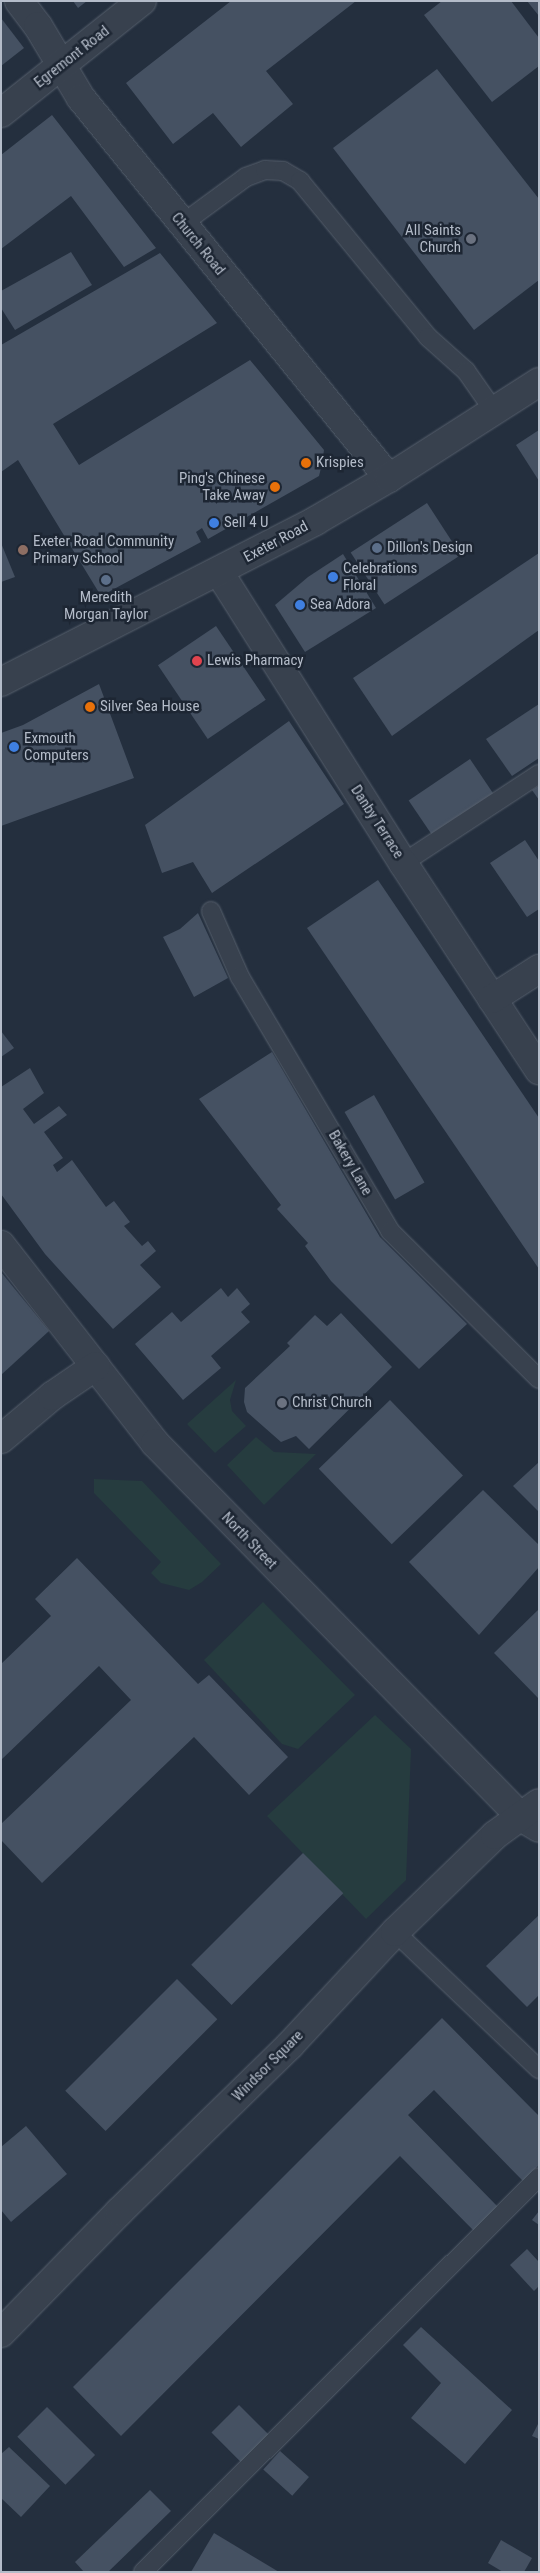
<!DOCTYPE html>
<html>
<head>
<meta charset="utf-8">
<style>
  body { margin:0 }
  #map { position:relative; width:540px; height:2573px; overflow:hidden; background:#242f3e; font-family:"Roboto Condensed",sans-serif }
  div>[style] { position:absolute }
  .green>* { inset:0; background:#263c3f }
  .building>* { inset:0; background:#455162; transform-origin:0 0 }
  .roads { filter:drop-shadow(0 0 1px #565f6c) drop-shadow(0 0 1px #565f6c) }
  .service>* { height:18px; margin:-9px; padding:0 9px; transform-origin:9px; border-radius:9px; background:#38414e }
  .minor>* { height:28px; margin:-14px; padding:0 14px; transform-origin:14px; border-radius:14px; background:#38414e }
  .tertiary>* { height:28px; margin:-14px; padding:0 14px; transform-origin:14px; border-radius:14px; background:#38414e }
  .dots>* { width:14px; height:14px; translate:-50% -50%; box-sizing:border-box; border:2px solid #1d2633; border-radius:50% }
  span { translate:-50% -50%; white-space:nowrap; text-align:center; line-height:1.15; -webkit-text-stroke:5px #1d2633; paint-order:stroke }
  .street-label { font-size:15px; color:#b4bcc9 }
  .poi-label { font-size:15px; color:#b4bcc9 }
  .right { translate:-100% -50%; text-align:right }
  .left { translate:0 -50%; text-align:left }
  .frame { position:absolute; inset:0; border:2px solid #b4bcc9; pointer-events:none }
</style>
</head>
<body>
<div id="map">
  <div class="green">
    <i style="clip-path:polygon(236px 1380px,230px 1400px,232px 1411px,246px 1426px,215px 1453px,187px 1424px)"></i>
    <i style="clip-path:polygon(256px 1437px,274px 1452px,316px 1454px,264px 1505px,227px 1465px)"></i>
    <i style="clip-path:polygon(94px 1479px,142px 1481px,221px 1564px,202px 1582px,189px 1590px,161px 1583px,151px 1573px,161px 1562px,94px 1493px)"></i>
    <i style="clip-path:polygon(263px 1602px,355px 1695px,298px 1749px,282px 1744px,204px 1660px)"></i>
    <i style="clip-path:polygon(375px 1715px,411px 1749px,406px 1880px,366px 1919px,267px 1816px)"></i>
  </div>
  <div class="building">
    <i style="clip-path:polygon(73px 1px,87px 1px,78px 8px)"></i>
    <i style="clip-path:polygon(231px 1px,356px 1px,266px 71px,293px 104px,241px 147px,213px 113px,173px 144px,126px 83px)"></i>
    <i style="clip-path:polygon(442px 1px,511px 1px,539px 38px,539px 66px,492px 102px,424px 15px)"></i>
    <i style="clip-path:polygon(527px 1px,539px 1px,539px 16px)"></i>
    <i style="clip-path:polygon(1px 18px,24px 48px,1px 66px)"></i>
    <i style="clip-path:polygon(437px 69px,539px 199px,539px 280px,474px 330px,333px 148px)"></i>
    <i style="clip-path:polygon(52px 115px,156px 248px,124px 267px,71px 196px,1px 249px,1px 155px)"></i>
    <i style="clip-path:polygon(71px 252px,92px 285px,15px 330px,1px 308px,1px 291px)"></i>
    <i style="clip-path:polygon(160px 253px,217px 323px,53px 424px,79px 465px,250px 360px,324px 450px,322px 464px,319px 476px,208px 539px,202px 528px,196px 532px,201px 542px,101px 596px,18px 460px,1px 472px,1px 345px)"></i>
    <i style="clip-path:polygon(539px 430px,539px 481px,516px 445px)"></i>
    <i style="left:427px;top:503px;width:62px;height:91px;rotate:57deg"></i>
    <i style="clip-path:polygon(1px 543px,15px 577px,1px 582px)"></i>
    <i style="clip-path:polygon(539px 553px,539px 630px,392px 736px,353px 678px)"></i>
    <i style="clip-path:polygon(343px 554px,376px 608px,305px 652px,275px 605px,308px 577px)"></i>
    <i style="left:216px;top:626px;width:89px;height:70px;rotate:56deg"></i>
    <i style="clip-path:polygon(99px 684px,134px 778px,1px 826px,1px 733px,23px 725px)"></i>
    <i style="clip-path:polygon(539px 704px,539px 758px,512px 776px,486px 739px)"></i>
    <i style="clip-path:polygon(289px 721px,344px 804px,212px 893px,193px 862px,162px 873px,145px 825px)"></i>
    <i style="left:470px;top:759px;width:43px;height:74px;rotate:56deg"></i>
    <i style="clip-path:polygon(539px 786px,539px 800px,532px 790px)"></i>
    <i style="clip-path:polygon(525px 840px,539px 861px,539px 909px,527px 917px,490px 863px)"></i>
    <i style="clip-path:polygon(378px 880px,539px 1118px,539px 1269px,307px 928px)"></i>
    <i style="clip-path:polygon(198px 913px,228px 978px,194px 997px,163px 937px,180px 929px)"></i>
    <i style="clip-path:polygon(1px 1031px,14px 1048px,1px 1057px)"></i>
    <i style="clip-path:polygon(272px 1052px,380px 1237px,467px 1324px,419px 1369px,331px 1281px,305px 1246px,308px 1243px,277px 1209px,281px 1205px,199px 1099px)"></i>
    <i style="clip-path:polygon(30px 1068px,44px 1093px,23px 1109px,34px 1124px,59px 1106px,67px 1115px,44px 1132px,63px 1158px,53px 1165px,57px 1172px,72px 1160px,106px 1207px,114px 1201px,130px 1222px,124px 1226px,142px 1246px,148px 1241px,156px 1251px,140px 1265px,161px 1287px,113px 1329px,45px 1254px,1px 1194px,1px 1087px)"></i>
    <i style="left:374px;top:1095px;width:101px;height:34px;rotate:60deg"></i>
    <i style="clip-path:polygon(1px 1272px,49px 1331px,1px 1375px)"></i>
    <i style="clip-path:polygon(221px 1288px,228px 1297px,237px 1288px,250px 1304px,241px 1312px,250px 1322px,211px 1356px,221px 1368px,183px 1400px,135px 1344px,172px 1312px,181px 1322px)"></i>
    <i style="clip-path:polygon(341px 1313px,392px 1367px,309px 1449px,296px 1436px,281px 1442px,247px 1412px,244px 1402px,245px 1388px,290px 1346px,287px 1343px,315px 1315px,327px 1326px)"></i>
    <i style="left:390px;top:1400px;width:105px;height:99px;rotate:46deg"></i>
    <i style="clip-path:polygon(539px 1462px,539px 1512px,513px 1486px)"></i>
    <i style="clip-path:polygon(483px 1490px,539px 1545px,539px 1567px,479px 1635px,409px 1562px)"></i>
    <i style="clip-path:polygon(77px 1558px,198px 1684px,209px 1675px,288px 1757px,249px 1795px,194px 1737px,42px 1883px,1px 1840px,1px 1824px,131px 1700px,99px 1666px,1px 1760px,1px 1664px,51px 1616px,35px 1599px)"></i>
    <i style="clip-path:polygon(539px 1609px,539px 1699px,494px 1653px)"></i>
    <i style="left:303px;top:1853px;width:57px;height:158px;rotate:45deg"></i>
    <i style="clip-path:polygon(539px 1915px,539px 1995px,527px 2007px,486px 1966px)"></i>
    <i style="left:177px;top:1979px;width:57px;height:158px;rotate:45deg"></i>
    <i style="clip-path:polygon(442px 2018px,539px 2116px,539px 2165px,523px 2181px,434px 2090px,408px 2115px,498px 2207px,474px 2231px,400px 2156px,121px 2436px,73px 2387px)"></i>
    <i style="clip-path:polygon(26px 2126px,67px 2174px,11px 2222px,1px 2210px,1px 2147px)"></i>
    <i style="clip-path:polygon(539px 2211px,539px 2225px,532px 2220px)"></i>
    <i style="clip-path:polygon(527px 2249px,539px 2262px,539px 2286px,534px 2291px,510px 2265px)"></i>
    <i style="clip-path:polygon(421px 2327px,512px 2410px,465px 2464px,411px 2418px,441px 2383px,403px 2345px)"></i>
    <i style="left:239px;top:2405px;width:44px;height:39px;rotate:45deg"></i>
    <i style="left:47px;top:2407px;width:68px;height:42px;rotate:45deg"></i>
    <i style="clip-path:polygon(539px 2422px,539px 2439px,532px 2436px)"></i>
    <i style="clip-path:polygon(9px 2447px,50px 2486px,21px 2517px,1px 2498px,1px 2454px)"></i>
    <i style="left:280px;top:2451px;width:39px;height:25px;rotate:42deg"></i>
    <i style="clip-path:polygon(150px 2490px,171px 2511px,108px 2572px,84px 2572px,75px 2562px)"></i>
    <i style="clip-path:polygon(214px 2533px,279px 2572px,191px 2572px)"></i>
    <i style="clip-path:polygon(501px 2540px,532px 2558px,524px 2572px,503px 2572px,488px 2563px)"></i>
  </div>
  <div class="roads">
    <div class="service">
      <i style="left:182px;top:224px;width:79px;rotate:-36.3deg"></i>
      <i style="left:246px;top:177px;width:20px;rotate:-20deg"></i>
      <i style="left:265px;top:170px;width:18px;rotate:3deg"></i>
      <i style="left:283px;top:171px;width:20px;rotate:30deg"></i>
      <i style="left:300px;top:181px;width:202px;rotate:50.6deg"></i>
      <i style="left:428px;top:337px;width:51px;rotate:41.8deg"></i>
      <i style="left:466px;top:371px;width:49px;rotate:55deg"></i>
      <i style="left:403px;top:863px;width:163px;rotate:-33.2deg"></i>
      <i style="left:211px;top:911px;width:72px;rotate:66.3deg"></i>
      <i style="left:240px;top:977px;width:295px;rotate:59.4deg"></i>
      <i style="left:390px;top:1231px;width:210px;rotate:44.8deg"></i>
      <i style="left:395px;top:1932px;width:199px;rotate:43.6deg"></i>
      <i style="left:143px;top:2572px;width:559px;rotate:-44.93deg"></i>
    </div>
    <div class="minor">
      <i style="left:19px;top:1px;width:31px;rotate:53deg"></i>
      <i style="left:38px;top:26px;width:84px;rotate:59.2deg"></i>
      <i style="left:81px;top:98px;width:489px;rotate:51deg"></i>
      <i style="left:1px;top:113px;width:180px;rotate:-38.5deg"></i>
      <i style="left:219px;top:572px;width:344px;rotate:57.7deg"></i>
      <i style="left:403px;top:863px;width:248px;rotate:56.7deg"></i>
      <i style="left:492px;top:999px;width:56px;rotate:-32.6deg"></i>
      <i style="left:1px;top:1245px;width:251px;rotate:52.1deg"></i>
      <i style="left:155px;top:1443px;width:523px;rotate:45.62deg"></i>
      <i style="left:521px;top:1817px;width:21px;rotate:31deg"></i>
      <i style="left:1px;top:1439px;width:67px;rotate:-40.1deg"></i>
      <i style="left:52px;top:1396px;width:53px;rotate:-34.3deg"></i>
      <i style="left:1px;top:2333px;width:169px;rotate:-45.7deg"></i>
      <i style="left:119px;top:2212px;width:239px;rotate:-44.3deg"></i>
      <i style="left:290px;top:2045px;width:154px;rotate:-47.1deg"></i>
      <i style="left:395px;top:1932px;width:139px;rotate:-44.1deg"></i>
      <i style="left:495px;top:1835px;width:54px;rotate:-36deg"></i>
    </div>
    <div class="tertiary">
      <i style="left:1px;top:682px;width:353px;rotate:-27.1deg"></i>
      <i style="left:315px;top:521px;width:86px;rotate:-30.2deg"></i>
      <i style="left:389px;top:478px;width:178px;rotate:-32.6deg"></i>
    </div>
  </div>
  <div class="dots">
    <i style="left:471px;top:239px;background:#6b7280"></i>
    <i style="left:306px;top:463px;background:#e8710a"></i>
    <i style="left:275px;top:487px;background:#e8710a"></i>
    <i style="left:214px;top:523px;background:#3f7fe0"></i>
    <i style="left:377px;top:548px;background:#5c6f8a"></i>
    <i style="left:23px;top:550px;background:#8d6e63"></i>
    <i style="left:333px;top:577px;background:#3f7fe0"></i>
    <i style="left:106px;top:580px;background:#5c6f8a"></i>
    <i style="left:300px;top:605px;background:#3f7fe0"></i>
    <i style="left:197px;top:661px;background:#e0444e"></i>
    <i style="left:90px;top:707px;background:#e8710a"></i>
    <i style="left:14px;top:747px;background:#3f7fe0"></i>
    <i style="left:282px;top:1403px;background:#6b7280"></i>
  </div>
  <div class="street-label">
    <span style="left:72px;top:57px;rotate:-38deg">Egremont Road</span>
    <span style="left:198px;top:244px;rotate:51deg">Church Road</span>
    <span style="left:276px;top:542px;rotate:-28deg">Exeter Road</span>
    <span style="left:377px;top:822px;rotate:57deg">Danby Terrace</span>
    <span style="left:350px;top:1163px;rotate:60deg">Bakery Lane</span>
    <span style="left:249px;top:1541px;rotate:46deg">North Street</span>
    <span style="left:268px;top:2066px;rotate:-45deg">Windsor Square</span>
  </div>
  <div class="poi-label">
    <span class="right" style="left:461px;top:239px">All Saints<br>Church</span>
    <span class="left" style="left:316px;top:463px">Krispies</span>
    <span class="right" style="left:265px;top:487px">Ping's Chinese<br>Take Away</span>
    <span class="left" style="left:224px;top:523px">Sell 4 U</span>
    <span class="left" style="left:33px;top:550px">Exeter Road Community<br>Primary School</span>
    <span class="left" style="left:387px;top:548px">Dillon's Design</span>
    <span class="left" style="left:343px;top:577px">Celebrations<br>Floral</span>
    <span style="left:106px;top:606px">Meredith<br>Morgan Taylor</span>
    <span class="left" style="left:310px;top:605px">Sea Adora</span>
    <span class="left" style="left:207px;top:661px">Lewis Pharmacy</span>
    <span class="left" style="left:100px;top:707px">Silver Sea House</span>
    <span class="left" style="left:24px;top:747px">Exmouth<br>Computers</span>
    <span class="left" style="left:292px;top:1403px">Christ Church</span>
  </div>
  <div class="frame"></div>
</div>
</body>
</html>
